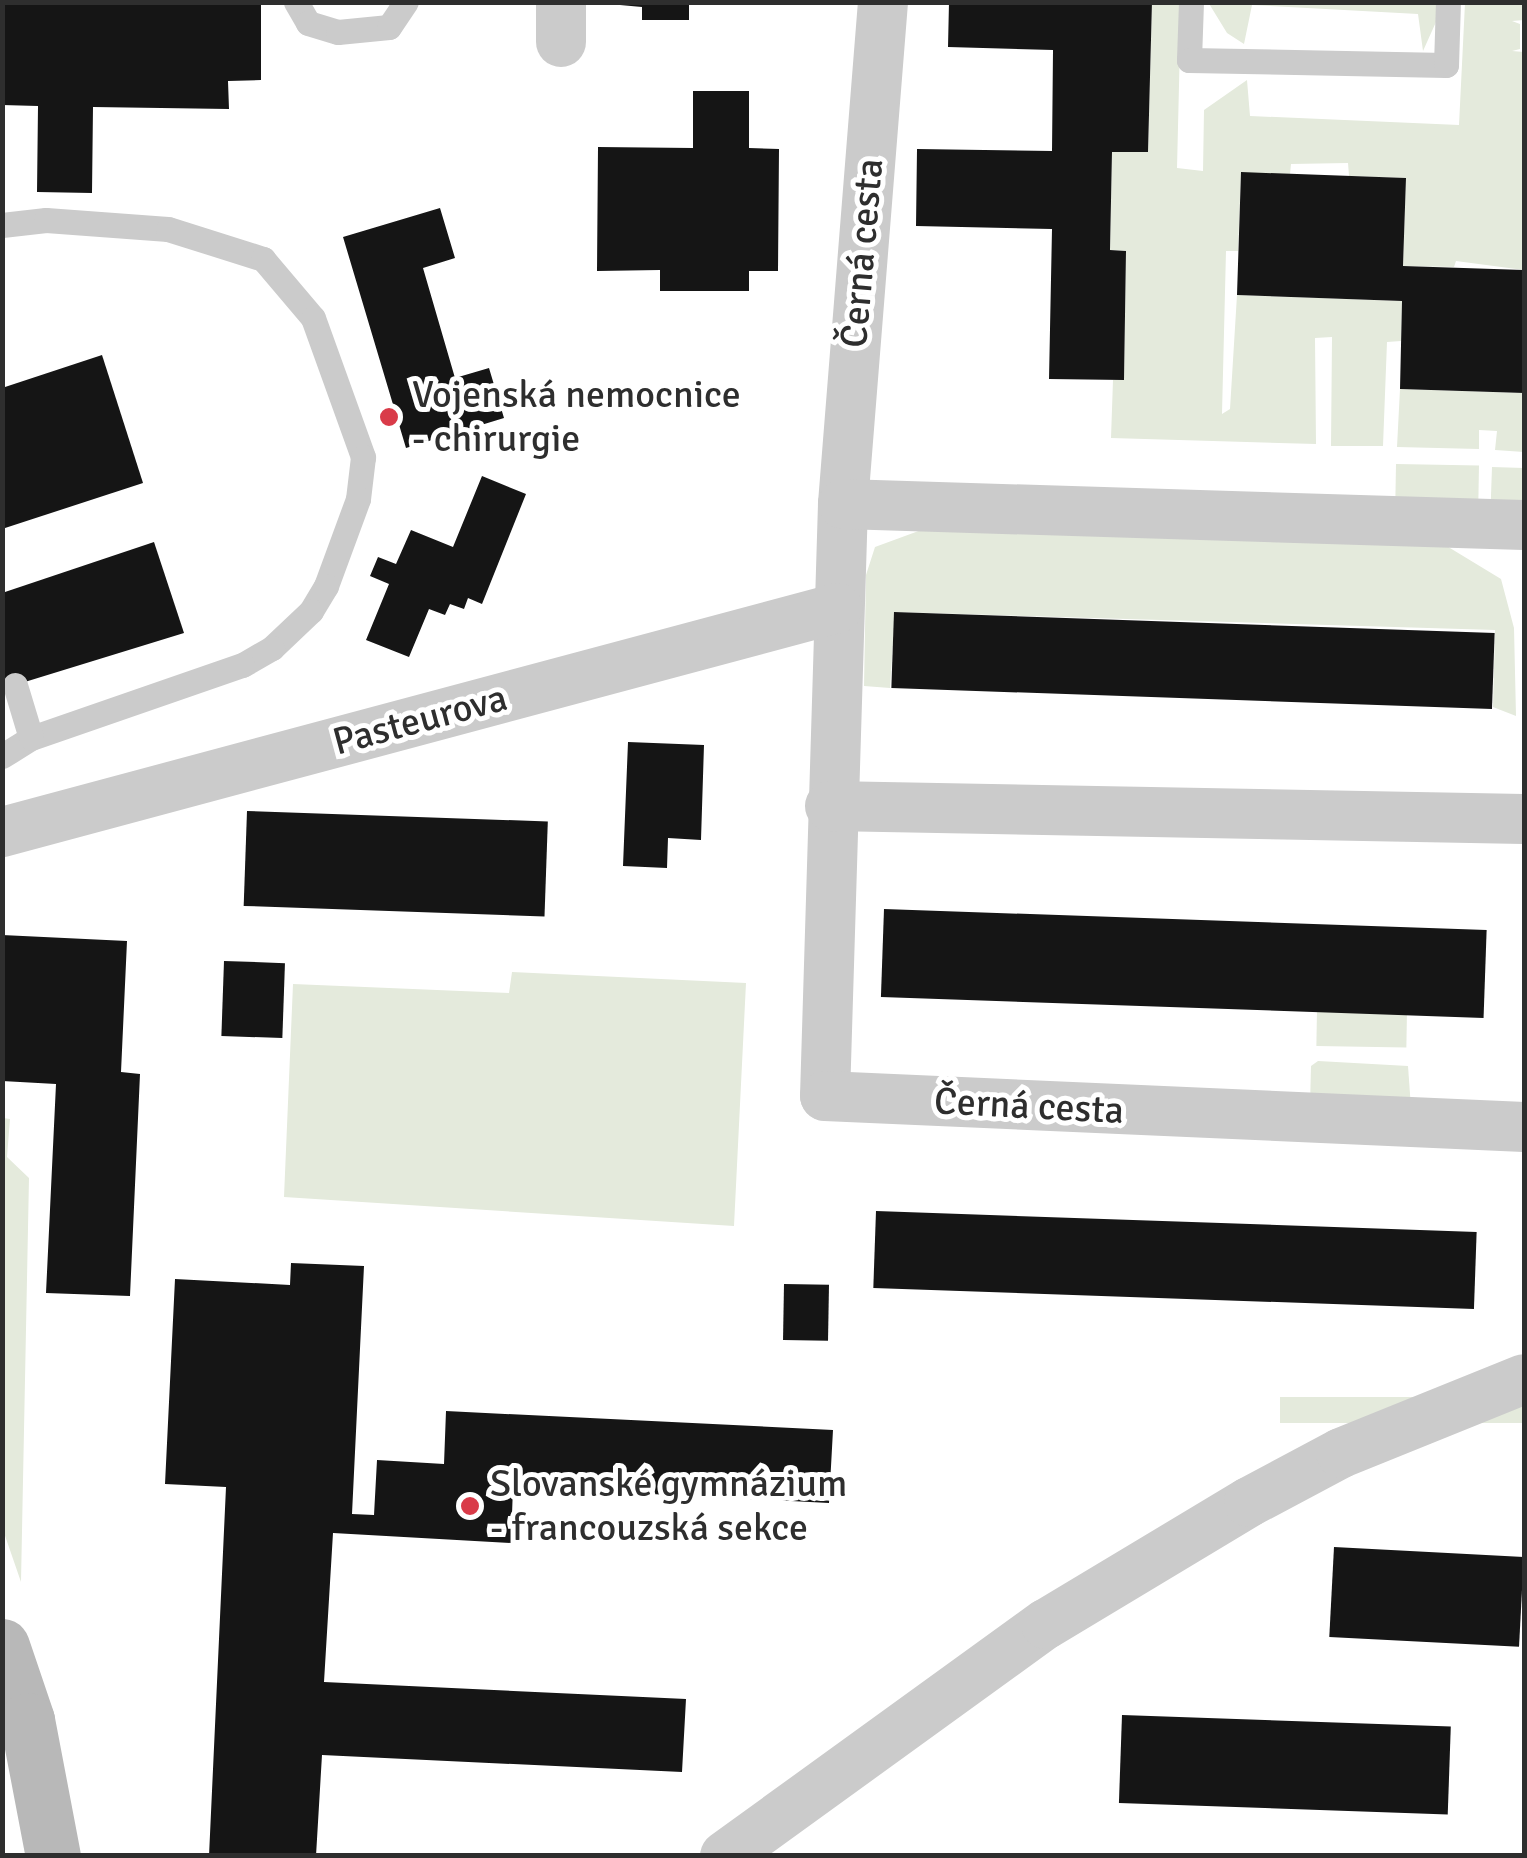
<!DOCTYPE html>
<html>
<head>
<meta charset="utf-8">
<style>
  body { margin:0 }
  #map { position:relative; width:1527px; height:1858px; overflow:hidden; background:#fff; font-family:Signika,sans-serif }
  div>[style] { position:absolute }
  .green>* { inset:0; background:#e4eadc; transform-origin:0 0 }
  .building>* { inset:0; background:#151515; transform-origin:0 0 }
  .service>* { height:25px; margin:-12.5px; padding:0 12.5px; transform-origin:12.5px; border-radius:12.5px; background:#cbcbcb }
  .minor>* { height:50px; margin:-25px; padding:0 25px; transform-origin:25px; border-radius:25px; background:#cbcbcb }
  .secondary>* { height:55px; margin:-27.5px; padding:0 27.5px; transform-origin:27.5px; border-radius:27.5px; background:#b8b8b8 }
  .dots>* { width:28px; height:28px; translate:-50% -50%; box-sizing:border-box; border:5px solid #fff; border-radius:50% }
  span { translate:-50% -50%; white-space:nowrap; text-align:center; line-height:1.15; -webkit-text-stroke:10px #fff; paint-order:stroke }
  .street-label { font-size:38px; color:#2e2e2e }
  .poi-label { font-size:38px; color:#2e2e2e }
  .left { translate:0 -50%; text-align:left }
  .frame { position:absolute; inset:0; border:5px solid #2e2e2e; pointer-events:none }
</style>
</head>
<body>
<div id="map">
  <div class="green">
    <i style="clip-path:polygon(1208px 2px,1436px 3px,1436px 22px,1423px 51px,1418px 14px,1252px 5px,1244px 44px,1227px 33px)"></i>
    <i style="clip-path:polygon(1152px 3px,1181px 3px,1177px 168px,1203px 171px,1204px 110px,1247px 80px,1250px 116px,1459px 125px,1465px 3px,1524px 3px,1524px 20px,1512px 21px,1520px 24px,1520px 49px,1512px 51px,1524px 52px,1524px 270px,1456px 261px,1454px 267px,1403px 266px,1406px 178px,1349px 176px,1348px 163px,1291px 164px,1290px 174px,1241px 173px,1238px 251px,1226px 251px,1222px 414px,1230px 409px,1237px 295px,1402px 301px,1401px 341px,1387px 342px,1383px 446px,1331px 446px,1332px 337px,1315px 338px,1316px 444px,1111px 438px,1113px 380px,1124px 379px,1126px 251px,1110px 250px,1112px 152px,1148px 152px)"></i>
    <i style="clip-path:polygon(1400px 389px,1524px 393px,1524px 452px,1495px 450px,1497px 431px,1479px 430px,1479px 449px,1397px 447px)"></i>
    <i style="left:1396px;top:464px;width:83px;height:36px;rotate:1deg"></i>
    <i style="left:1492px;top:467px;width:32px;height:37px;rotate:2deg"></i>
    <i style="clip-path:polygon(924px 529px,1445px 545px,1501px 579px,1514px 628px,1516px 716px,1493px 707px,1495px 630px,895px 612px,890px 688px,864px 686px,866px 575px,875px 547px)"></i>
    <i style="clip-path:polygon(512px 972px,746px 983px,734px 1226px,284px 1197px,293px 984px,509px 993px)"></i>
    <i style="left:1317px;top:1010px;width:90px;height:36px;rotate:1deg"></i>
    <i style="clip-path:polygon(1318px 1061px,1408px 1066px,1411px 1108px,1310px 1106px,1311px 1066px)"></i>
    <i style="clip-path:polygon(3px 1118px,10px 1119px,7px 1157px,29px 1178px,21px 1582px,2px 1527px)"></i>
    <i style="left:1524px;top:1397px;width:26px;height:244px;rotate:90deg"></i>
  </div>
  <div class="building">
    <i style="clip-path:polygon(2px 2px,261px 2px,261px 80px,228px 81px,229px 109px,93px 107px,92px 193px,37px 192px,38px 106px,2px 105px)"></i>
    <i style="clip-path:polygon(587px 2px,689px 2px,689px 20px,642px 20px,642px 7px)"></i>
    <i style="clip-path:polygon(949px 2px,1152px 2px,1148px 152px,1112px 152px,1110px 250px,1126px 251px,1124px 380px,1049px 379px,1052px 229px,916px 226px,917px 149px,1052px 151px,1053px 50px,948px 47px)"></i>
    <i style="clip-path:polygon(693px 91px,749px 91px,749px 148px,779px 149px,778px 271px,749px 271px,749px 291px,660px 291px,660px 270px,597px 271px,598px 147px,693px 148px)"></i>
    <i style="clip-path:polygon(1241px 172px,1406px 178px,1403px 266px,1524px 270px,1524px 393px,1400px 389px,1402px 301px,1237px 295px)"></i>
    <i style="clip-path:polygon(440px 208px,455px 258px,423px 268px,455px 378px,489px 368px,504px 418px,406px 448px,343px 237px)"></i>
    <i style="clip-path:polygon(102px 355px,143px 483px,2px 529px,2px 388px)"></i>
    <i style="clip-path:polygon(482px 476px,526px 494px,482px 604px,468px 598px,464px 609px,450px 604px,445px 615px,429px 609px,409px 657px,366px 640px,389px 584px,370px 576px,378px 557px,396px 564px,411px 530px,453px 547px)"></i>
    <i style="clip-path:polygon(154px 542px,184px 633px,2px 689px,2px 593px)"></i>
    <i style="left:894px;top:612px;width:601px;height:76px;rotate:2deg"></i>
    <i style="clip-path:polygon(628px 742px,704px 745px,701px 840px,668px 838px,667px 868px,623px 866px)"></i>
    <i style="left:247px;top:811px;width:301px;height:95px;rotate:2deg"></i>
    <i style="left:884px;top:909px;width:603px;height:88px;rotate:2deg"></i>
    <i style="clip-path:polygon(2px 935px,127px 941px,121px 1072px,140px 1074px,130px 1296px,46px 1293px,56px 1084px,2px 1081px)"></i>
    <i style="left:224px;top:961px;width:61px;height:75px;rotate:2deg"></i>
    <i style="left:876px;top:1211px;width:601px;height:77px;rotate:2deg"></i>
    <i style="clip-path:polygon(291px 1263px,364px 1266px,352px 1514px,374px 1515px,377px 1460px,444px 1464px,446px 1411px,833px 1430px,829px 1503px,513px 1487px,511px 1543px,333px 1533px,324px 1682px,686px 1699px,682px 1772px,322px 1755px,316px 1856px,209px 1856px,226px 1487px,165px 1484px,175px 1279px,290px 1285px)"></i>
    <i style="left:784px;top:1284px;width:45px;height:56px;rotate:1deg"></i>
    <i style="left:1334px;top:1547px;width:190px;height:90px;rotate:3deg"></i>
    <i style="left:1122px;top:1715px;width:329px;height:88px;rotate:2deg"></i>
  </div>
  <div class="service">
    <i style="left:296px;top:2px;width:24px;rotate:60deg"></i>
    <i style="left:308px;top:23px;width:31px;rotate:17deg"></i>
    <i style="left:338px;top:32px;width:51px;rotate:-5.6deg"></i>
    <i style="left:389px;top:27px;width:30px;rotate:-56deg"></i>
    <i style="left:1191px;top:2px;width:58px;rotate:92deg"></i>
    <i style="left:1189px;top:60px;width:257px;rotate:1.1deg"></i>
    <i style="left:1446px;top:65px;width:63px;rotate:-88.2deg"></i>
    <i style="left:2px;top:225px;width:44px;rotate:-6.5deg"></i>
    <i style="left:46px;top:220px;width:122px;rotate:4.2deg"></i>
    <i style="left:168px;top:229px;width:100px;rotate:17.5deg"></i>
    <i style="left:263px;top:259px;width:77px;rotate:49.7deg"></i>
    <i style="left:313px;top:318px;width:148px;rotate:70.2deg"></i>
    <i style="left:363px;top:457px;width:42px;rotate:96.8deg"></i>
    <i style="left:358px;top:499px;width:93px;rotate:110.2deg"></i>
    <i style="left:326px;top:586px;width:29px;rotate:121deg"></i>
    <i style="left:311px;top:611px;width:54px;rotate:136.5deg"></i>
    <i style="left:272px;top:648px;width:34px;rotate:150deg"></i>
    <i style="left:242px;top:665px;width:223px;rotate:160.9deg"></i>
    <i style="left:31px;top:738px;width:34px;rotate:148deg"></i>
    <i style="left:15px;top:685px;width:55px;rotate:73.2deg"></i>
  </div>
  <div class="minor">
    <i style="left:561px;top:2px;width:40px;rotate:90deg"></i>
    <i style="left:883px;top:2px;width:504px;rotate:94.56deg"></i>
    <i style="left:843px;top:504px;width:592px;rotate:91.74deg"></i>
    <i style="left:825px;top:1096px;width:700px;rotate:2.54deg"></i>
    <i style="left:843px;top:504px;width:681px;rotate:1.77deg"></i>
    <i style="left:830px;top:806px;width:694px;rotate:1.07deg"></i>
    <i style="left:2px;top:832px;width:865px;rotate:-15deg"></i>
    <i style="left:725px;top:1856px;width:396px;rotate:-35.9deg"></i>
    <i style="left:1046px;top:1624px;width:237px;rotate:-31deg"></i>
    <i style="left:1249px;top:1502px;width:104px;rotate:-28deg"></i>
    <i style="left:1341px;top:1453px;width:197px;rotate:-22deg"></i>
  </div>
  <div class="secondary">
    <i style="left:2px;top:1646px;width:78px;rotate:71.3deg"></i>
    <i style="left:27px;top:1720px;width:138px;rotate:79.2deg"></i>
  </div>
  <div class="dots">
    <i style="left:389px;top:417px;background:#d93b49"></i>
    <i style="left:470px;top:1506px;background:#d93b49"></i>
  </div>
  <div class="street-label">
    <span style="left:862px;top:253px;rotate:-85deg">Černá cesta</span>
    <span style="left:420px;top:720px;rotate:-15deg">Pasteurova</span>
    <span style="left:1029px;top:1106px;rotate:3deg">Černá cesta</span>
  </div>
  <div class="poi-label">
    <span class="left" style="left:412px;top:417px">Vojenská nemocnice<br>- chirurgie</span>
    <span class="left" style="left:490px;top:1506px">Slovanské gymnázium<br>- francouzská sekce</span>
  </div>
  <div class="frame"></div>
</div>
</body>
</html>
